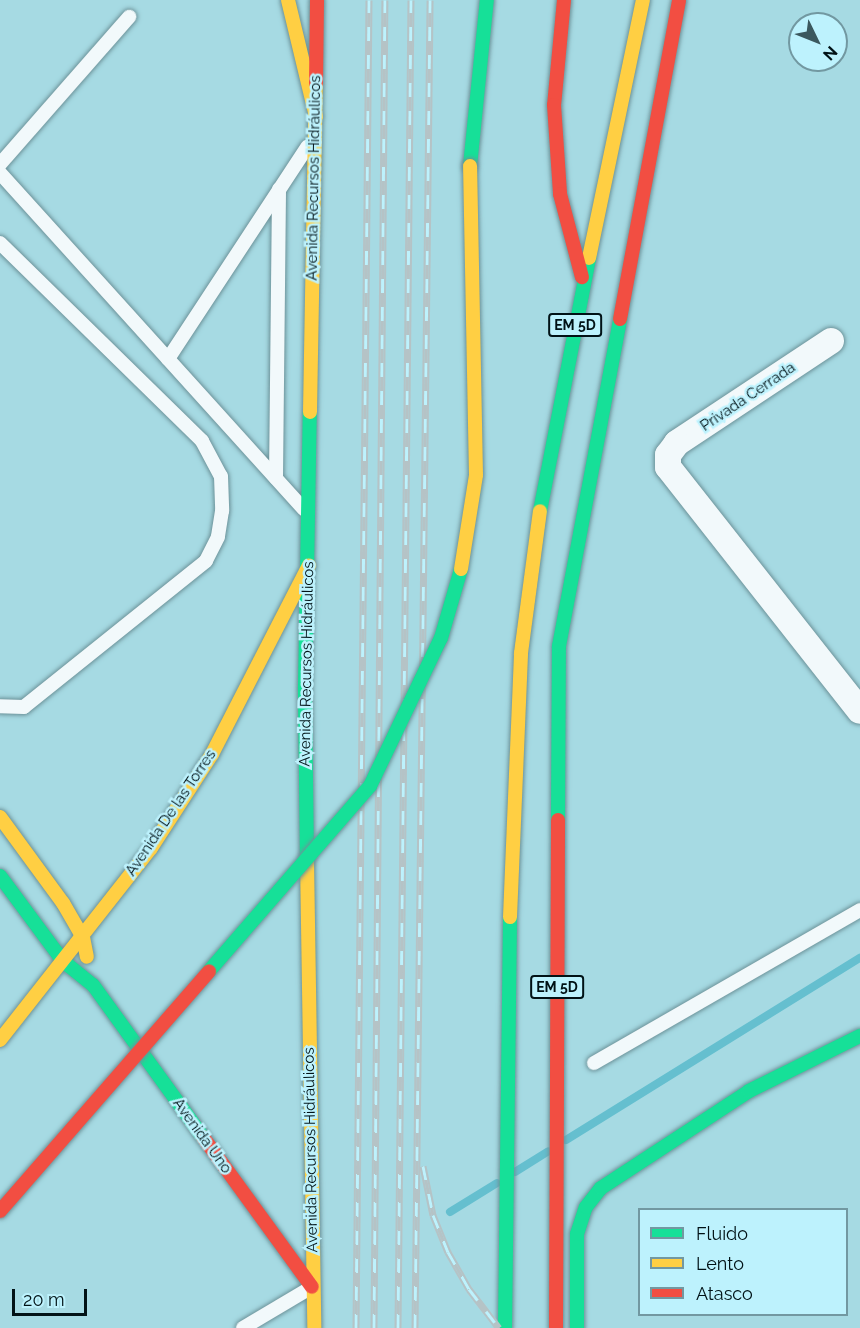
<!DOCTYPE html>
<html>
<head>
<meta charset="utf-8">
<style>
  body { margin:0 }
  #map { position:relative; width:860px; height:1328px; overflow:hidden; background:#a6dae3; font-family:Raleway,sans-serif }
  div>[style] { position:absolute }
  .stream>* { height:8px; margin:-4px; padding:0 4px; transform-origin:4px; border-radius:4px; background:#65bfcf }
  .roads { filter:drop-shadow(0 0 2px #6c9299) drop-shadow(0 0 2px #6c9299) }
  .lane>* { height:14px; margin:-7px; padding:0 7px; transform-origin:7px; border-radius:7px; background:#f2f9fb }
  .street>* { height:26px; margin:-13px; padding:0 13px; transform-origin:13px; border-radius:13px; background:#f2f9fb }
  .fast>* { height:14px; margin:-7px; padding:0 7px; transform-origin:7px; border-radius:7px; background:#16e098 }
  .slow>* { height:14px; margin:-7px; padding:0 7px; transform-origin:7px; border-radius:7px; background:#ffcf43 }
  .jam>* { height:14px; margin:-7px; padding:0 7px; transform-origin:7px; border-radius:7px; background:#f24e42 }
  .rail>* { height:7px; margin-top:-3.5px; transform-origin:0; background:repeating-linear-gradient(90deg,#bdf2fd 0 14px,#b5c3c6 0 28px); box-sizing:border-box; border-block:2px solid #b5c3c6 }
  .bridges { filter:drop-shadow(0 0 2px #6c9299) drop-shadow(0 0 2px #6c9299) }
  .fast-bridge>* { height:14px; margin:-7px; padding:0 7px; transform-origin:7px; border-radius:7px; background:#16e098 }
  .slow-bridge>* { height:14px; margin:-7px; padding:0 7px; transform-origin:7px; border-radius:7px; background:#ffcf43 }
  .jam-bridge>* { height:14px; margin:-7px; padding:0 7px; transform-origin:7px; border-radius:7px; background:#f24e42 }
  span { translate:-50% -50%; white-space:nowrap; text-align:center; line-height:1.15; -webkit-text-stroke:5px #bdf2fd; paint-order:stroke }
  .shield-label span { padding:2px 4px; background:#bdf2fd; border:2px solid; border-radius:4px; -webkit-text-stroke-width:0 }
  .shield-label { font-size:14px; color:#011216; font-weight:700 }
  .street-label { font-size:15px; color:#011216 }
  .legend { position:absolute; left:638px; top:1208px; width:210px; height:108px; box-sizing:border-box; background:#bdf2fd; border:2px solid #7298a1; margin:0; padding:8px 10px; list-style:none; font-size:18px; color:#011216 }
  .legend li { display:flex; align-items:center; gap:12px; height:30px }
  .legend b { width:30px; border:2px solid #7298a1 }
  .north { position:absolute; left:788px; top:12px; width:60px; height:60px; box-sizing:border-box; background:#bdf2fd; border:2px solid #7298a1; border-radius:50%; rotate:133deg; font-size:16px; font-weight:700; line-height:24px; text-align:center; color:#011216 }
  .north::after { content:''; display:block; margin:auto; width:21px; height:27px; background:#3b585e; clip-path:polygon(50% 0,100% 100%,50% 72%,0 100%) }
  .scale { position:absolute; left:12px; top:1289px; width:75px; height:27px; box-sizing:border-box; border:3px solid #011216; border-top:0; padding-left:8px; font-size:18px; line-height:21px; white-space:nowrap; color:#011216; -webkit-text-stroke:4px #bdf2fd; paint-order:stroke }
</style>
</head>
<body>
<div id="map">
  <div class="stream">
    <i style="left:566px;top:1140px;width:346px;rotate:-31.8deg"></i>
    <i style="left:515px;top:1172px;width:39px;rotate:-32deg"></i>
    <i style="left:450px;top:1212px;width:55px;rotate:-31.7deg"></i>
  </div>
  <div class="roads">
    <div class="lane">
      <i style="left:0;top:164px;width:196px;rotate:-48.7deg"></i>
      <i style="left:0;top:173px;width:453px;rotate:47.9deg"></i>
      <i style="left:0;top:243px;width:283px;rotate:44.4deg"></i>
      <i style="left:202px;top:441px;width:40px;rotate:62deg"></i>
      <i style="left:221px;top:476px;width:35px;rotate:88deg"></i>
      <i style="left:222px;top:511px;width:26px;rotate:99deg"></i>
      <i style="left:218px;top:537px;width:27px;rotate:117deg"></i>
      <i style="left:206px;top:561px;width:233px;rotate:141.3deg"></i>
      <i style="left:24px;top:707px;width:24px;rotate:-178deg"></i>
      <i style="left:168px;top:359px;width:254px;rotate:-56.7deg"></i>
      <i style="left:276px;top:478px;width:289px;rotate:-89.4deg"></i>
      <i style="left:594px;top:1063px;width:307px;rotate:-29.9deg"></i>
      <i style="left:243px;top:1328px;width:80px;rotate:-30.7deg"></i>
    </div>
    <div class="street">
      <i style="left:831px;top:341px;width:185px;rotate:146.5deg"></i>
      <i style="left:677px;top:443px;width:15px;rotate:127deg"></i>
      <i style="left:668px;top:455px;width:12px;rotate:90deg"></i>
      <i style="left:668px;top:467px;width:310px;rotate:51.8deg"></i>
    </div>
    <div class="fast">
      <i style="left:470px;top:166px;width:167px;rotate:-84.2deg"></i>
      <i style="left:540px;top:511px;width:258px;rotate:-79deg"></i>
      <i style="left:558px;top:820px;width:174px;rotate:-89.7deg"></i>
      <i style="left:559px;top:646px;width:333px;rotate:-79.4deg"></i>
      <i style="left:307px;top:860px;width:174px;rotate:-90.7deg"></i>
      <i style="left:305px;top:686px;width:274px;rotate:-89deg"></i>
      <i style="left:0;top:876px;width:106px;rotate:53.5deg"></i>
      <i style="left:63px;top:961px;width:38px;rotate:39deg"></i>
      <i style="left:93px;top:985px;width:188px;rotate:54.1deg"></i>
      <i style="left:505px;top:1328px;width:411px;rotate:-89.3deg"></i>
      <i style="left:577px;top:1328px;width:94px;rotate:-90deg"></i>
      <i style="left:577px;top:1234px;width:28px;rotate:-72deg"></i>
      <i style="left:586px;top:1207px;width:24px;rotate:-52deg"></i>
      <i style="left:601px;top:1188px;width:177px;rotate:-33.2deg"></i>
      <i style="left:749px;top:1091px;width:124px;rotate:-26.4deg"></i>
    </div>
    <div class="slow">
      <i style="left:288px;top:0;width:120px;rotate:76.5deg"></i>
      <i style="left:589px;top:258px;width:264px;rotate:-78.2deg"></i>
      <i style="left:310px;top:412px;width:329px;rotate:-89deg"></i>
      <i style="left:0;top:817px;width:107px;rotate:53.8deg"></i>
      <i style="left:63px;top:903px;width:39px;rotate:60deg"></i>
      <i style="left:83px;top:937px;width:20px;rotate:79deg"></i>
      <i style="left:307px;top:860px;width:468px;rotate:89.1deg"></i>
      <i style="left:510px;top:917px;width:264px;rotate:-87.6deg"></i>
      <i style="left:521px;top:653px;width:143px;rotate:-82.4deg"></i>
      <i style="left:0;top:1040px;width:244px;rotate:-51.8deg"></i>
      <i style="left:151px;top:848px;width:112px;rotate:-57deg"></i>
      <i style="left:212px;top:754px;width:212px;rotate:-62.8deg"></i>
    </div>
    <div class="jam">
      <i style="left:564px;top:0;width:105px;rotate:95.4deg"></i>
      <i style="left:554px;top:105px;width:89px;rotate:86.1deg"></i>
      <i style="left:560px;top:194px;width:86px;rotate:75.2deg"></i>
      <i style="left:316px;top:83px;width:83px;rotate:-89.3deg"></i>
      <i style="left:620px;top:319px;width:324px;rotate:-79.5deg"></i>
      <i style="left:203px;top:1137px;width:185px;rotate:54deg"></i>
      <i style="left:556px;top:1328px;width:508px;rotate:-89.77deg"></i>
    </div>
  </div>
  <div class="rail">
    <i style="left:423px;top:1166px;width:50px;rotate:78.5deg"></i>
    <i style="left:433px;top:1215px;width:40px;rotate:68deg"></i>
    <i style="left:448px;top:1252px;width:43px;rotate:60.4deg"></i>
    <i style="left:469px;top:1289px;width:49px;rotate:52.4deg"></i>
    <i style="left:356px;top:1328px;width:1328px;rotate:-89.44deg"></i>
    <i style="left:374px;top:1328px;width:1328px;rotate:-89.53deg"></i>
    <i style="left:398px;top:1328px;width:1328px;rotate:-89.44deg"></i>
    <i style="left:415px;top:1328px;width:1328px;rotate:-89.35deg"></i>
  </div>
  <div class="bridges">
    <div class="fast-bridge">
      <i style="left:209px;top:971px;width:245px;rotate:-49deg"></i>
      <i style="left:370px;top:786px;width:164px;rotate:-64.4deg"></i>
      <i style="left:441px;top:638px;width:72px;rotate:-73.8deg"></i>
    </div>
    <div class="slow-bridge">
      <i style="left:461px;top:569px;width:95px;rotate:-80.9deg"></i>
      <i style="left:476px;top:475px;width:309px;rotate:-91.1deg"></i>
    </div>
    <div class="jam-bridge">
      <i style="left:0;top:1211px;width:318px;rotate:-48.9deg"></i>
    </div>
  </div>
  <div class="shield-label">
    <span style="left:575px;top:325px">EM 5D</span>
    <span style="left:557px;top:987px">EM 5D</span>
  </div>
  <div class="street-label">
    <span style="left:314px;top:178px;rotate:-89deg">Avenida Recursos Hidráulicos</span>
    <span style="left:748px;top:397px;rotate:-34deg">Privada Cerrada</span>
    <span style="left:307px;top:664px;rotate:-89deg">Avenida Recursos Hidráulicos</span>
    <span style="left:171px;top:813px;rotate:-56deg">Avenida De las Torres</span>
    <span style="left:202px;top:1136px;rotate:54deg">Avenida Uno</span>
    <span style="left:311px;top:1150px;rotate:-91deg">Avenida Recursos Hidráulicos</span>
  </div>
  <ul class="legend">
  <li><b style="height:8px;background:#16e098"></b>Fluido</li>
  <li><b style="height:8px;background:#ffcf43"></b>Lento</li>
  <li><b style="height:8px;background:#f24e42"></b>Atasco</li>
  </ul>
  <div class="north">N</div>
  <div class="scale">20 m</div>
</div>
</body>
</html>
